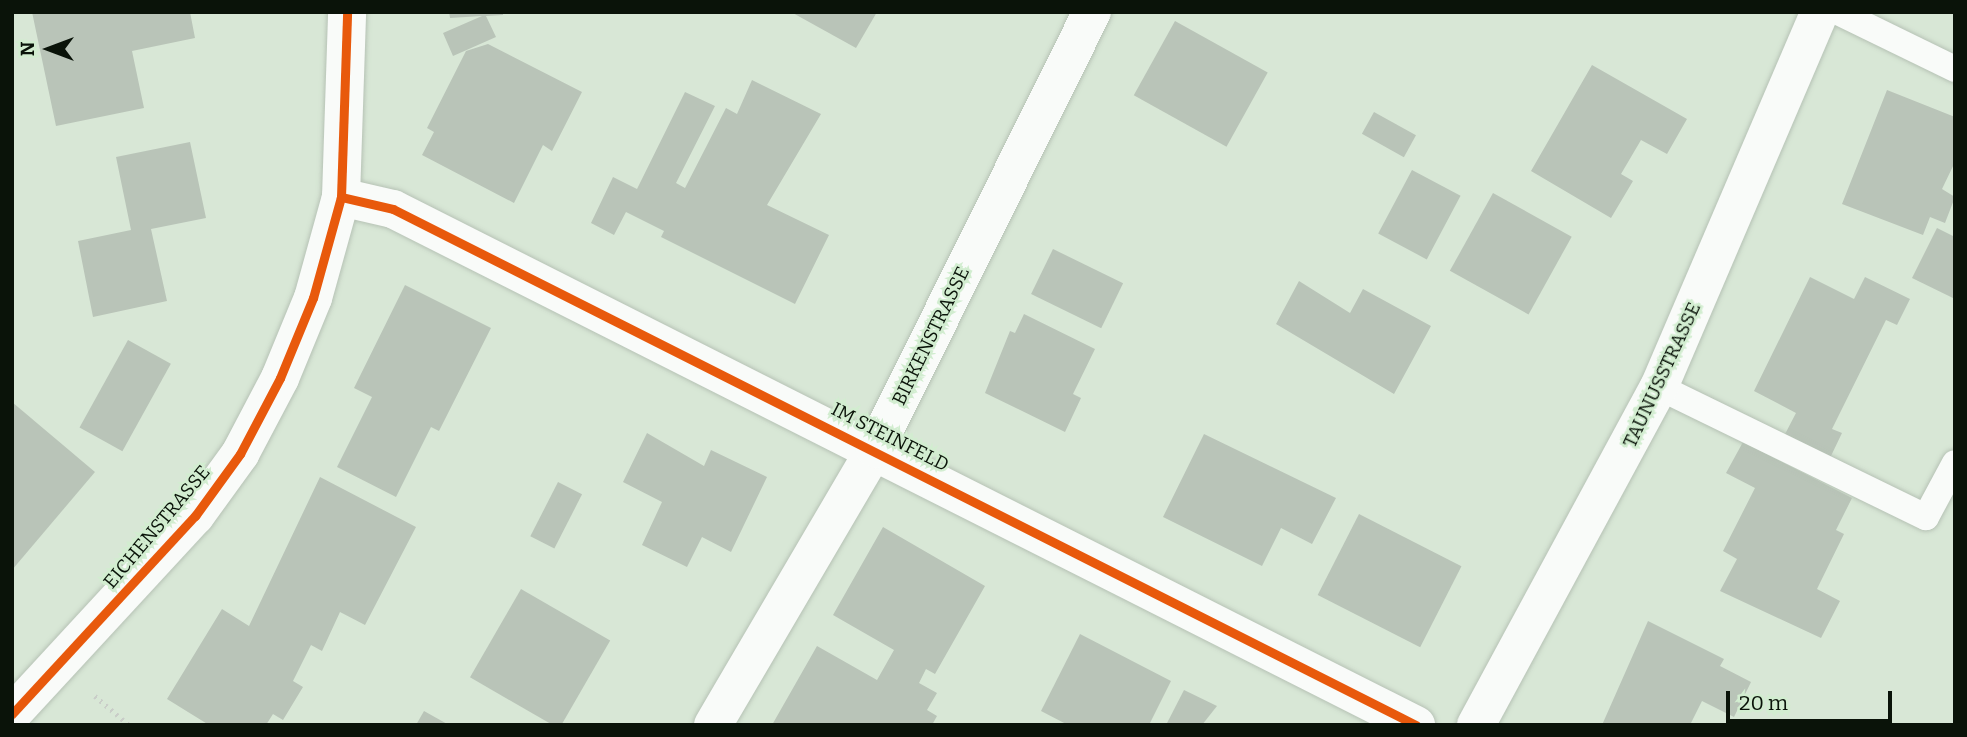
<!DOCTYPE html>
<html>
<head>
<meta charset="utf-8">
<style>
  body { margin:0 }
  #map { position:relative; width:1967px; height:737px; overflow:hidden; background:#d8e7d6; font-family:Bitter,serif }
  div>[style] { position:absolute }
  .building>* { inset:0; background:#b9c4b8; transform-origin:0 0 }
  .path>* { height:4.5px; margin-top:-2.25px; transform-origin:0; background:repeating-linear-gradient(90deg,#c9cdc8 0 2px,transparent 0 7px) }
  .roads { filter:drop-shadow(0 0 2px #b6c2b5) drop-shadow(0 0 2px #b6c2b5) }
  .service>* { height:26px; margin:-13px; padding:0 13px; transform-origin:13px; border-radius:13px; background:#f9fbf9 }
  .minor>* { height:38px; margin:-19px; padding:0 19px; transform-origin:19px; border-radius:19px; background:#f9fbf9 }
  .tertiary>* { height:38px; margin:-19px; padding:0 19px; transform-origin:19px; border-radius:19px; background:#f9fbf9 }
  .cycleway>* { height:9px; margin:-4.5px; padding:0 4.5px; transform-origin:4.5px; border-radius:4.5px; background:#e8590c }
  span { translate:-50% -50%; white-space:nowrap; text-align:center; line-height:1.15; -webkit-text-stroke:5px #d2edd0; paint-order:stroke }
  .street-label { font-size:19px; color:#0a1309 }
  .frame { position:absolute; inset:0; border:14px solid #0a1309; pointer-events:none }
  .north { position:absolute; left:14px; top:14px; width:70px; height:70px; -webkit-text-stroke:5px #d2edd0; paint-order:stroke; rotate:270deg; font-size:19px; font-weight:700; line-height:28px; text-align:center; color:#0a1309 }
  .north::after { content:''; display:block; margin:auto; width:24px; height:32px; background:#0a1309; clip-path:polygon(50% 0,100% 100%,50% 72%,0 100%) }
  .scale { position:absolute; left:1726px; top:691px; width:166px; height:32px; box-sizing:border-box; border:4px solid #0a1309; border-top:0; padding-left:9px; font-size:21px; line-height:24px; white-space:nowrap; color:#0a1309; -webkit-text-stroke:5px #d2edd0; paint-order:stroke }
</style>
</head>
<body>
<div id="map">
  <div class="building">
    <i style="clip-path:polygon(32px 12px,190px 12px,195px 38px,132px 51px,144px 108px,56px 126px)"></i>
    <i style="clip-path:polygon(449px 12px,503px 12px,503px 15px,486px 16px,496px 37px,453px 56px,443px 33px,482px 16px,450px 18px)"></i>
    <i style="clip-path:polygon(791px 12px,877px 12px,856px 48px)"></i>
    <i style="left:1175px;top:21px;width:106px;height:85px;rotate:29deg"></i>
    <i style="clip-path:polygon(488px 44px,582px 92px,552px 151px,543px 145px,514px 203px,422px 155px,434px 132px,427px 128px,466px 51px)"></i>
    <i style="clip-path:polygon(1592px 65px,1687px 119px,1667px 154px,1641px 140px,1621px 174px,1633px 181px,1611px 218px,1531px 171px)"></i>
    <i style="clip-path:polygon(752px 80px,821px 114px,767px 205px,829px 235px,795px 304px,661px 237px,664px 231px,626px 212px,614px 235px,591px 223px,613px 177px,637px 189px,685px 92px,715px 106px,676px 183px,685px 188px,726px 108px,737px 114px)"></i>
    <i style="clip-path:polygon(1887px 90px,1955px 117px,1955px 162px,1942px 189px,1955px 197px,1945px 223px,1930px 217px,1923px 235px,1842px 204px)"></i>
    <i style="left:1374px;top:112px;width:48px;height:25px;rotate:29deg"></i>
    <i style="clip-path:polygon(190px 142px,206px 218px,151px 229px,167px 301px,93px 317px,78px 241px,131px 230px,116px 157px)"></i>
    <i style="left:1412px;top:170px;width:55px;height:72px;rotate:28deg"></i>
    <i style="left:1493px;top:193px;width:90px;height:89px;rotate:29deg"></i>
    <i style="clip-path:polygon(1937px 228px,1955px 237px,1955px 299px,1912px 278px)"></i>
    <i style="left:1053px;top:249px;width:78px;height:50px;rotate:26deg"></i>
    <i style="clip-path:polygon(1810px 277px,1854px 299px,1865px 277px,1910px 299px,1897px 325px,1886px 320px,1832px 429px,1842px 433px,1830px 458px,1784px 436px,1796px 413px,1754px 391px)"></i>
    <i style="clip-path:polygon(1299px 281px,1350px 313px,1363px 289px,1431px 326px,1394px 394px,1276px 324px)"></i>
    <i style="clip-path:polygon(405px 285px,491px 328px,439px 431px,431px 427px,396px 497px,337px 467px,372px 397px,354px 388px)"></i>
    <i style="clip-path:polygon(1024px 314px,1095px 349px,1073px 394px,1081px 398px,1065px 432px,985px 393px,1010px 331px,1015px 333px)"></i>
    <i style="left:128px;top:340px;width:49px;height:100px;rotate:29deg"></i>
    <i style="clip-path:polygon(12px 402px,95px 472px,12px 570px)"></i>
    <i style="clip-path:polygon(647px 433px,704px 466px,711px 450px,767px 477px,731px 552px,702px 537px,687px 567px,642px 545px,662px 502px,623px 482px)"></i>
    <i style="clip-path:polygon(1204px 434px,1336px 498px,1312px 544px,1281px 528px,1262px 566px,1163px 517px)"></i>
    <i style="clip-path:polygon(1743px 442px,1852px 498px,1836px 530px,1844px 534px,1817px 589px,1840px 601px,1821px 638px,1720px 591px,1737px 559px,1723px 551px,1755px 488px,1726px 473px)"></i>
    <i style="clip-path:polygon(320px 477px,416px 527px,365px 625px,340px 612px,322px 651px,311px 645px,293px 681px,303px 687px,283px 720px,273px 714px,266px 725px,209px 725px,167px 699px,222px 609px,249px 626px)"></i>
    <i style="left:558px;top:482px;width:27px;height:61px;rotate:27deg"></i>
    <i style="left:1359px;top:514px;width:115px;height:91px;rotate:27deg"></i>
    <i style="clip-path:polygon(883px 527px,985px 586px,935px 674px,926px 669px,919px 683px,937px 693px,927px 710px,937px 716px,932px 725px,772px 725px,817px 646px,877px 680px,894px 650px,833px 615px)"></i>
    <i style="left:521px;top:589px;width:103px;height:102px;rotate:30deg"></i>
    <i style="clip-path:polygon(1648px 621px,1724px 659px,1720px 666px,1751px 682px,1734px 717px,1702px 701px,1690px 725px,1602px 725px)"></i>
    <i style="clip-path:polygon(1080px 634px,1171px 681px,1149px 725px,1068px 725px,1041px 711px)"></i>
    <i style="clip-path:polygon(1184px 690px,1217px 706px,1202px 725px,1166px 725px)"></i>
    <i style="clip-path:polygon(424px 711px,449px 725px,416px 725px)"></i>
  </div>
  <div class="path">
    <i style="left:95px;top:696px;width:45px;rotate:40.5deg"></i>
  </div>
  <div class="roads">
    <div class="service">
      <i style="left:1838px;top:12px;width:130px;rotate:26deg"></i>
      <i style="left:1659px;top:387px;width:297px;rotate:26deg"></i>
      <i style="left:1926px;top:517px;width:61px;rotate:-61.8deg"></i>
    </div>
    <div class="minor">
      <i style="left:341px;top:197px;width:53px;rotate:13deg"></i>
      <i style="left:393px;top:209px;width:1146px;rotate:26.77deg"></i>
      <i style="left:12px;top:714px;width:270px;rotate:-47.3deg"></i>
      <i style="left:195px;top:516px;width:77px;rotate:-54deg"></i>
      <i style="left:240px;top:454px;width:86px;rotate:-62.2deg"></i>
      <i style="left:280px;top:378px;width:87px;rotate:-67.6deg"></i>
      <i style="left:313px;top:298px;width:105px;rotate:-74.5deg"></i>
      <i style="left:341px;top:197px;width:185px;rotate:-88.1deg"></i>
      <i style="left:713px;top:725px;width:320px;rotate:-59.6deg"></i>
      <i style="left:875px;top:449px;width:488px;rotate:-63.6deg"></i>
    </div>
    <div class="tertiary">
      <i style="left:1476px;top:725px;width:384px;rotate:-61.6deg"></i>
      <i style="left:1659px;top:387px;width:408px;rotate:-66.8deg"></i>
    </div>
  </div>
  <div class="cycleway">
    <i style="left:341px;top:197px;width:53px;rotate:13deg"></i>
    <i style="left:393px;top:209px;width:1146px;rotate:26.77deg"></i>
    <i style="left:12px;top:714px;width:270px;rotate:-47.3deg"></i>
    <i style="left:195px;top:516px;width:77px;rotate:-54deg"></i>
    <i style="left:240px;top:454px;width:86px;rotate:-62.2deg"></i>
    <i style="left:280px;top:378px;width:87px;rotate:-67.6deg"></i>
    <i style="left:313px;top:298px;width:105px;rotate:-74.5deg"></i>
    <i style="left:341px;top:197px;width:185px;rotate:-88.1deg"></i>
  </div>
  <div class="street-label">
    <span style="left:931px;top:336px;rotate:-64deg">BIRKENSTRASSE</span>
    <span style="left:1662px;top:375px;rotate:-65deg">TAUNUSSTRASSE</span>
    <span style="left:890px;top:437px;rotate:27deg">IM STEINFELD</span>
    <span style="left:157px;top:527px;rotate:-50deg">EICHENSTRASSE</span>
  </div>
  <div class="frame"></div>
  <div class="north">N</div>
  <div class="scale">20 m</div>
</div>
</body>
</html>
